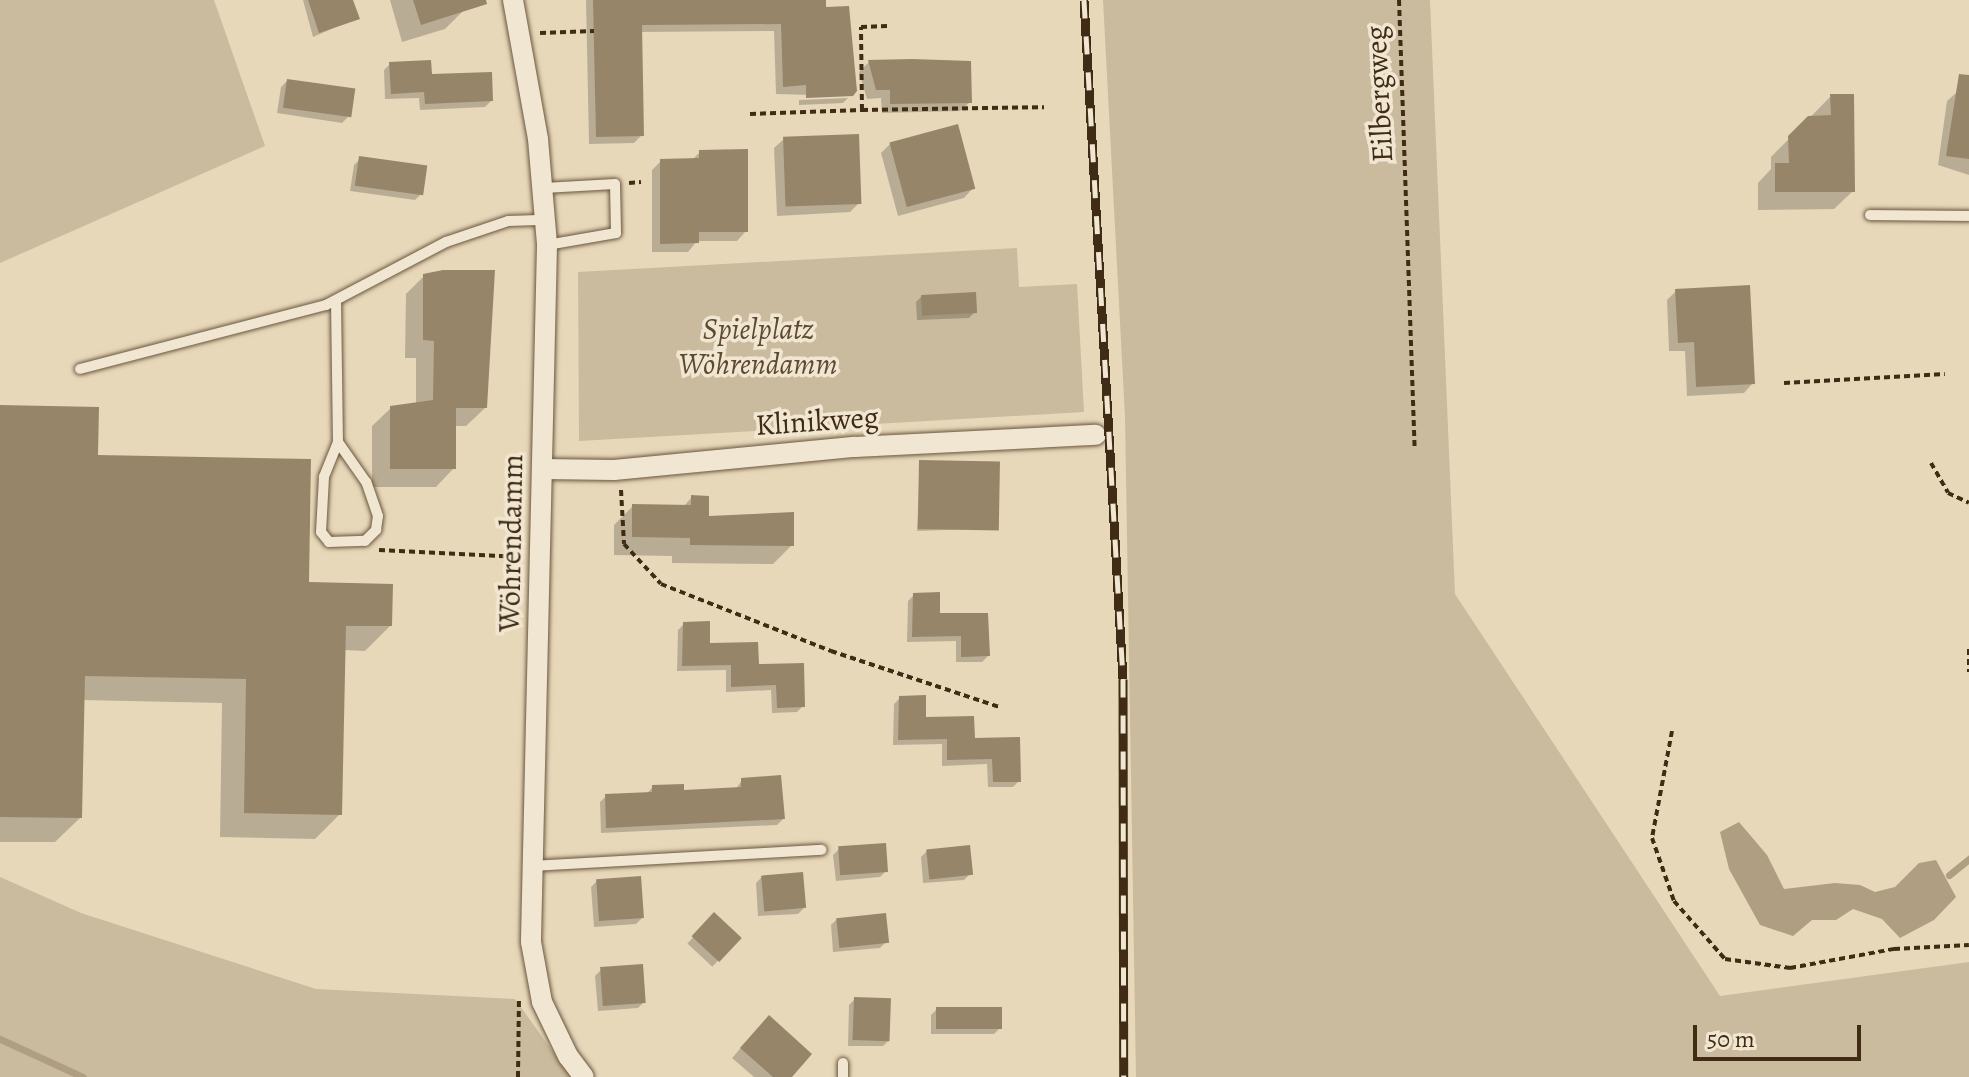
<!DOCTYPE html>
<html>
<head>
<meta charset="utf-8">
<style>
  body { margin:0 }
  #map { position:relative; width:1969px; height:1077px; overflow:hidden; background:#e8d8ba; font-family:Alegreya,serif }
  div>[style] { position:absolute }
  .green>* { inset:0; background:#cbbb9e }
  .water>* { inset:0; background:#af9e82 }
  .shadow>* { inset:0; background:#0003; transform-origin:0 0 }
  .stream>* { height:7px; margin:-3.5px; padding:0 3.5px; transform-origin:3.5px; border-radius:3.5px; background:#af9e82 }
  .building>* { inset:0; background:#97856a; transform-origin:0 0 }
  .path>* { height:4px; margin-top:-2px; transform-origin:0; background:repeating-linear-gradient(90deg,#402c14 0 6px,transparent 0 10px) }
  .roads { filter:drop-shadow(0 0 2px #6a573e) drop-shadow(0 0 2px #6a573e) }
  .service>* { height:10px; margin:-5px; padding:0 5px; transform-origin:5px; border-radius:5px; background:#f0e6d2 }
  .minor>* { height:20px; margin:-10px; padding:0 10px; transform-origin:10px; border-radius:10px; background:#f0e6d2 }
  .rail>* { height:9px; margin-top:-4.5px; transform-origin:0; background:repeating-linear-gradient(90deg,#f0e6d2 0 18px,#402c14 0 36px); box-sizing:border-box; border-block:2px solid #402c14 }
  span { translate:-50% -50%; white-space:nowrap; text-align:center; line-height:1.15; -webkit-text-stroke:7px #f0e6d2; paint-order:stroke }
  .street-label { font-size:30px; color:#402c14 }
  .park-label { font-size:30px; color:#5c4930; font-style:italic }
  .scale { position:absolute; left:1693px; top:1025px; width:168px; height:36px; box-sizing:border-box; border:4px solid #402c14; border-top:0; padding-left:10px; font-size:24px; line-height:28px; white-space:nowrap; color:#402c14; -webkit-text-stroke:6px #f0e6d2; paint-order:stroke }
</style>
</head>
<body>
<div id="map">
  <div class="green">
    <i style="clip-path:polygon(0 0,214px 0,265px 146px,0 263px)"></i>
    <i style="clip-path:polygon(1103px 0,1430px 0,1455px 594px,1720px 996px,1969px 962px,1969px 1077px,1136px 1077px,1125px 417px)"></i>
    <i style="clip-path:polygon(1017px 248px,1019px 287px,1077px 284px,1084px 412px,579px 441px,578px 272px)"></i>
    <i style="clip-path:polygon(0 877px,81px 913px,316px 989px,515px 999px,571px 1077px,0 1077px)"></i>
  </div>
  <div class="water">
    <i style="clip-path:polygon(1739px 822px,1767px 855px,1784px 889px,1835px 883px,1860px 885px,1875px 892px,1895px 887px,1919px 863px,1936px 860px,1956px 897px,1934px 920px,1900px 938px,1882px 919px,1853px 909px,1836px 920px,1812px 920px,1793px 936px,1760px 925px,1729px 869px,1720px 832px)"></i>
  </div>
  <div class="shadow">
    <i style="clip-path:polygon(303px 0,351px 0,357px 18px,313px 37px)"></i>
    <i style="clip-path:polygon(390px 0,461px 0,464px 10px,445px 29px,402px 42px)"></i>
    <i style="clip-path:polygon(586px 0,824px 0,855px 90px,849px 96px,776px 94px,774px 31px,640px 32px,642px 135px,634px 143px,589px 144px)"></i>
    <i style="clip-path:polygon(869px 62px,969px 63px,970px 102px,960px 111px,882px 113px,881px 98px,867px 99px,859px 72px)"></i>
    <i style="clip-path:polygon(390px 64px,430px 76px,491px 101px,485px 107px,420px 110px,419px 98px,385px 99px,384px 70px)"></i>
    <i style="clip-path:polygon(287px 81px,348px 117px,342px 123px,277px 113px,281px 87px)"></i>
    <i style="clip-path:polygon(1957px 92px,1969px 94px,1969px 175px,1938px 165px,1947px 101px)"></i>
    <i style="clip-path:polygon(1831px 96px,1853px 191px,1834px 209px,1758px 210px,1758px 183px,1771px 169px,1771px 157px)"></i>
    <i style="clip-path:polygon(848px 98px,843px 103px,799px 105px,799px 100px)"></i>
    <i style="clip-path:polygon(784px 139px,859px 203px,850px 212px,777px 216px,774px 148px)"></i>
    <i style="clip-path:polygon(890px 144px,973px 188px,964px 198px,898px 216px,881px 153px)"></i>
    <i style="clip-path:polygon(700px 152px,746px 231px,737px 241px,697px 241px,688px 252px,652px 252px,652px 170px,661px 161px,691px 161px)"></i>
    <i style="clip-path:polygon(360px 159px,421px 194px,415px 200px,350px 191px,354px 165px)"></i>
    <i style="clip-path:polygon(493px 272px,485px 408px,466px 426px,454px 426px,454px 468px,436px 487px,372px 487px,372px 426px,391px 408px,416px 404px,416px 358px,405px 358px,406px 294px,424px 276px)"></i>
    <i style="clip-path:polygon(1676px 291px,1753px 383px,1744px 393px,1687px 396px,1685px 351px,1669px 351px,1667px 300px)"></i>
    <i style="clip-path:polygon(922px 296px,975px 312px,969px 318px,917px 320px,916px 302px)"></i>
    <i style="clip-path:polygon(0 407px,96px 457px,307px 584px,390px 626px,365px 651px,343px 650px,340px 814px,315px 839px,220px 837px,222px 703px,82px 700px,80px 818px,55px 842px,0 842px)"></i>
    <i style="clip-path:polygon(920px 462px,998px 528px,917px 531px)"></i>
    <i style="clip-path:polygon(692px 497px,707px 518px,792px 545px,773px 564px,672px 563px,672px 556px,614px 555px,614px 525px,633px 506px,683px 507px)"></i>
    <i style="clip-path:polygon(914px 595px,938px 615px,988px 656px,982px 662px,956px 662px,956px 641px,907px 642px,908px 601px)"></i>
    <i style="clip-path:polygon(684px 624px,708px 645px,757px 666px,803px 706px,797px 712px,772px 713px,771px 690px,726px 692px,726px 670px,677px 671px,678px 630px)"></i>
    <i style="clip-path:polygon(900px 698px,924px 719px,973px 740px,1019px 781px,1013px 787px,988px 787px,987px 764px,942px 766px,942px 744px,893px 745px,894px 704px)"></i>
    <i style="clip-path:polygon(742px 780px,783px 819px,777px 825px,601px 833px,600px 802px,606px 796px,647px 793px,653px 787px,682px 793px,736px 789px)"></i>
    <i style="clip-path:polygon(839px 849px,886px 871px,880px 877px,836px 881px,833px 855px)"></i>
    <i style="clip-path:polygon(927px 851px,970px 874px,964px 880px,923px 883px,921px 857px)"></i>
    <i style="clip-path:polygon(762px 877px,804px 908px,798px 914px,758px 916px,756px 883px)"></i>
    <i style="clip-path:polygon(597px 881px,642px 918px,636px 924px,594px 927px,591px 887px)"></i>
    <i style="left:714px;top:915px;width:34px;height:39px;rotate:43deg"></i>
    <i style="clip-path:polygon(837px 919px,886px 942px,880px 948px,833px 952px,831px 925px)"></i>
    <i style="clip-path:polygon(601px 970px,644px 1002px,638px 1008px,598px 1011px,595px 976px)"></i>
    <i style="clip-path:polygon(855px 999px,889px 1040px,883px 1046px,848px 1046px,849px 1005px)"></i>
    <i style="clip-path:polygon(937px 1009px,1000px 1028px,994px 1034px,931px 1034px,931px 1015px)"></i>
    <i style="clip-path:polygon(759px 1027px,789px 1077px,754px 1077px,732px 1058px)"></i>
  </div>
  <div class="stream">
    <i style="left:1949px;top:875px;width:26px;rotate:-39deg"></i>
    <i style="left:0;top:1039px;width:91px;rotate:24.6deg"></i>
  </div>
  <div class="building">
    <i style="clip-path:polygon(308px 0,353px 0,360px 19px,319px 33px)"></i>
    <i style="clip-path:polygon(413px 0,486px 0,487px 4px,421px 25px)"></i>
    <i style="clip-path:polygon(593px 0,826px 0,826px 7px,849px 6px,857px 91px,853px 96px,806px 98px,806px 85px,783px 87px,781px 24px,642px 25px,644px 136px,596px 137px)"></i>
    <i style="clip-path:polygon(912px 59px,971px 61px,972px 103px,890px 104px,890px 90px,876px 90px,868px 60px)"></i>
    <i style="clip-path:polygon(431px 60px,432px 74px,492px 72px,493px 101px,425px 104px,424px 92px,391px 94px,389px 62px)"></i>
    <i style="clip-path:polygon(1959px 74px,1969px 75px,1969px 159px,1946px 156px)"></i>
    <i style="left:287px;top:79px;width:69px;height:29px;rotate:8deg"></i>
    <i style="clip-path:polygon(1830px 94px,1854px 94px,1855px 192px,1775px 192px,1775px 163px,1789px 163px,1788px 136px,1808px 116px,1831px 115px)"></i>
    <i style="left:958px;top:124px;width:67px;height:71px;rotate:75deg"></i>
    <i style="left:859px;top:134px;width:70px;height:76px;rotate:88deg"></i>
    <i style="clip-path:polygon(748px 149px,748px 232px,699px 232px,699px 243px,660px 244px,660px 159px,699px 158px,699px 150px)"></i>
    <i style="left:359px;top:156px;width:69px;height:30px;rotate:8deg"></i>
    <i style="clip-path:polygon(443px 270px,495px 270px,487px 408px,456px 408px,456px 469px,390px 469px,390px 406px,433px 400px,434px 341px,423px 340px,423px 274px)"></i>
    <i style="clip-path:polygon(1750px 285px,1755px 384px,1696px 387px,1694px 342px,1678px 343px,1675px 289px)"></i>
    <i style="left:976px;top:292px;width:21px;height:55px;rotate:87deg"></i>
    <i style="clip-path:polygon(0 405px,99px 407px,98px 455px,311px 459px,309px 582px,393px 584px,392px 626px,346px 626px,342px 815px,244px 813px,246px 679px,85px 676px,82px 818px,0 817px)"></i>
    <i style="left:919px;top:460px;width:81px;height:69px;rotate:1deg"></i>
    <i style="clip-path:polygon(691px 495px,709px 496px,709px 516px,794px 512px,794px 546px,690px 545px,690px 538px,632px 537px,632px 504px,691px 505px)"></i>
    <i style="clip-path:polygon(940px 592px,940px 613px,988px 613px,990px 656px,961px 657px,961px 636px,912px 637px,913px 593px)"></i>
    <i style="clip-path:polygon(710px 621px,710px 643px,758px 642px,759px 664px,804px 663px,805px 707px,777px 708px,776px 685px,731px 687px,731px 665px,682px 666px,683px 622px)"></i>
    <i style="clip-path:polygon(926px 695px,926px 717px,974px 716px,975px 738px,1020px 737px,1021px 782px,993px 782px,992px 759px,947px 760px,947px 739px,898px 740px,899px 696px)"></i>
    <i style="clip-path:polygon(781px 775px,785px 819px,606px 828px,605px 794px,652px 792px,652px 785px,684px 784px,684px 790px,741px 787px,741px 778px)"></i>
    <i style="left:886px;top:843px;width:29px;height:48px;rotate:86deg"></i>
    <i style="left:970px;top:845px;width:30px;height:44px;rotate:84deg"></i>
    <i style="left:803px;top:872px;width:36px;height:42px;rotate:85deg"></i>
    <i style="left:641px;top:876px;width:42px;height:45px;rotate:86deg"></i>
    <i style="left:714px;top:912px;width:38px;height:33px;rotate:43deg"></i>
    <i style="left:886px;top:913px;width:30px;height:50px;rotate:84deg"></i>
    <i style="left:643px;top:964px;width:39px;height:43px;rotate:86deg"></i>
    <i style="left:854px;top:997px;width:37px;height:43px;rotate:2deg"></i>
    <i style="left:936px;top:1007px;width:66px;height:22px"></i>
    <i style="clip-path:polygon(769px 1015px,812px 1054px,792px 1077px,773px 1077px,740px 1048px)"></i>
  </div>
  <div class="path">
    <i style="left:1399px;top:0;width:447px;rotate:88deg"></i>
    <i style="left:540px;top:33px;width:54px;rotate:-2.1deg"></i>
    <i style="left:862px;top:110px;width:182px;rotate:-0.9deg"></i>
    <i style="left:750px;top:114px;width:112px;rotate:-2deg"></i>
    <i style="left:862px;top:110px;width:83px;rotate:-90.7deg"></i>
    <i style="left:861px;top:27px;width:26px;rotate:-2deg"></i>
    <i style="left:629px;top:183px;width:12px;rotate:-5deg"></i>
    <i style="left:1784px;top:383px;width:161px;rotate:-3.2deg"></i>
    <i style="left:1931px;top:463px;width:34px;rotate:60deg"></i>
    <i style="left:1948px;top:493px;width:23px;rotate:25deg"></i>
    <i style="left:621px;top:490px;width:54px;rotate:86.8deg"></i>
    <i style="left:624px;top:544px;width:54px;rotate:47.2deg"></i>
    <i style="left:661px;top:584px;width:183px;rotate:21.5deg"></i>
    <i style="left:831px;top:651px;width:177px;rotate:18.4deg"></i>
    <i style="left:379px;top:550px;width:142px;rotate:2.8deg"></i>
    <i style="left:1969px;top:649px;width:23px;rotate:90deg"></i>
    <i style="left:1672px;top:731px;width:109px;rotate:100.6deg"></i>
    <i style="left:1652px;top:838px;width:67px;rotate:70.8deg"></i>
    <i style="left:1674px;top:901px;width:77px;rotate:48.7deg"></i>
    <i style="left:1725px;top:959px;width:66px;rotate:7.9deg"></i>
    <i style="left:1790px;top:968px;width:106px;rotate:-10.4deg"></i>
    <i style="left:1894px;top:949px;width:75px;rotate:-3.1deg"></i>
    <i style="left:518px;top:1077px;width:78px;rotate:-89.3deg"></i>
  </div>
  <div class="roads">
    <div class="service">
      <i style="left:544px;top:188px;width:71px;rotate:-3.2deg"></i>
      <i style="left:615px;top:184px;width:49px;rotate:88.8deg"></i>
      <i style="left:616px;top:233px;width:70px;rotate:170.1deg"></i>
      <i style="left:1870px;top:215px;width:99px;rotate:0.6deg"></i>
      <i style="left:336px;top:301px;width:141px;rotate:89.2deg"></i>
      <i style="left:338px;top:442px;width:38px;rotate:112deg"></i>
      <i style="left:324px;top:477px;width:55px;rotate:93.1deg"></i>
      <i style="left:321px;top:532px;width:13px;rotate:51deg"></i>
      <i style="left:329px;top:542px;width:36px;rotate:-2deg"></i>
      <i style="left:365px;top:541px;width:16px;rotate:-45deg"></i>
      <i style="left:376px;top:530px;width:14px;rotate:-82deg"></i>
      <i style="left:378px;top:516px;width:36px;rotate:-109deg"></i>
      <i style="left:366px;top:482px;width:49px;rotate:-125deg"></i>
      <i style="left:80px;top:369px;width:254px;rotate:-14.6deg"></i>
      <i style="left:326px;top:305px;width:136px;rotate:-27.7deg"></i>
      <i style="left:446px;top:242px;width:65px;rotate:-18.7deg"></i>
      <i style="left:508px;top:221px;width:38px;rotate:-2deg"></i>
      <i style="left:532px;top:866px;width:290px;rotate:-3.2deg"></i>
      <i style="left:843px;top:1077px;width:14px;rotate:-90deg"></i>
    </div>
    <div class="minor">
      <i style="left:513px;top:0;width:141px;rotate:79.8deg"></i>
      <i style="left:538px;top:139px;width:106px;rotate:85.1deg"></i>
      <i style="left:547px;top:245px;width:697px;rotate:91.32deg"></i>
      <i style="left:531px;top:942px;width:61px;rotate:79.6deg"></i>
      <i style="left:542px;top:1002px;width:60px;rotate:64.3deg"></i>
      <i style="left:568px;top:1056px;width:26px;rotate:53deg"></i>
      <i style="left:543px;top:469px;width:71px;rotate:0.8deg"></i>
      <i style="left:614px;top:470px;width:242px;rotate:-5.5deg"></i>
      <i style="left:855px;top:447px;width:241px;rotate:-2.9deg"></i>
    </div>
  </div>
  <div class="rail">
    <i style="left:1084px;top:0;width:680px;rotate:86.71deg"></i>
    <i style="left:1123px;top:679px;width:398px;rotate:89.9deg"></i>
  </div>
  <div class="street-label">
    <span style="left:1379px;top:94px;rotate:-93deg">Eilbergweg</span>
    <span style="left:817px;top:421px;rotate:-4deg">Klinikweg</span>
    <span style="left:511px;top:543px;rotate:-89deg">Wöhrendamm</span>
  </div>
  <div class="park-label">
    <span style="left:758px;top:346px">Spielplatz<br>Wöhrendamm</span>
  </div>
  <div class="scale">50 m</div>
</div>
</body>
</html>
